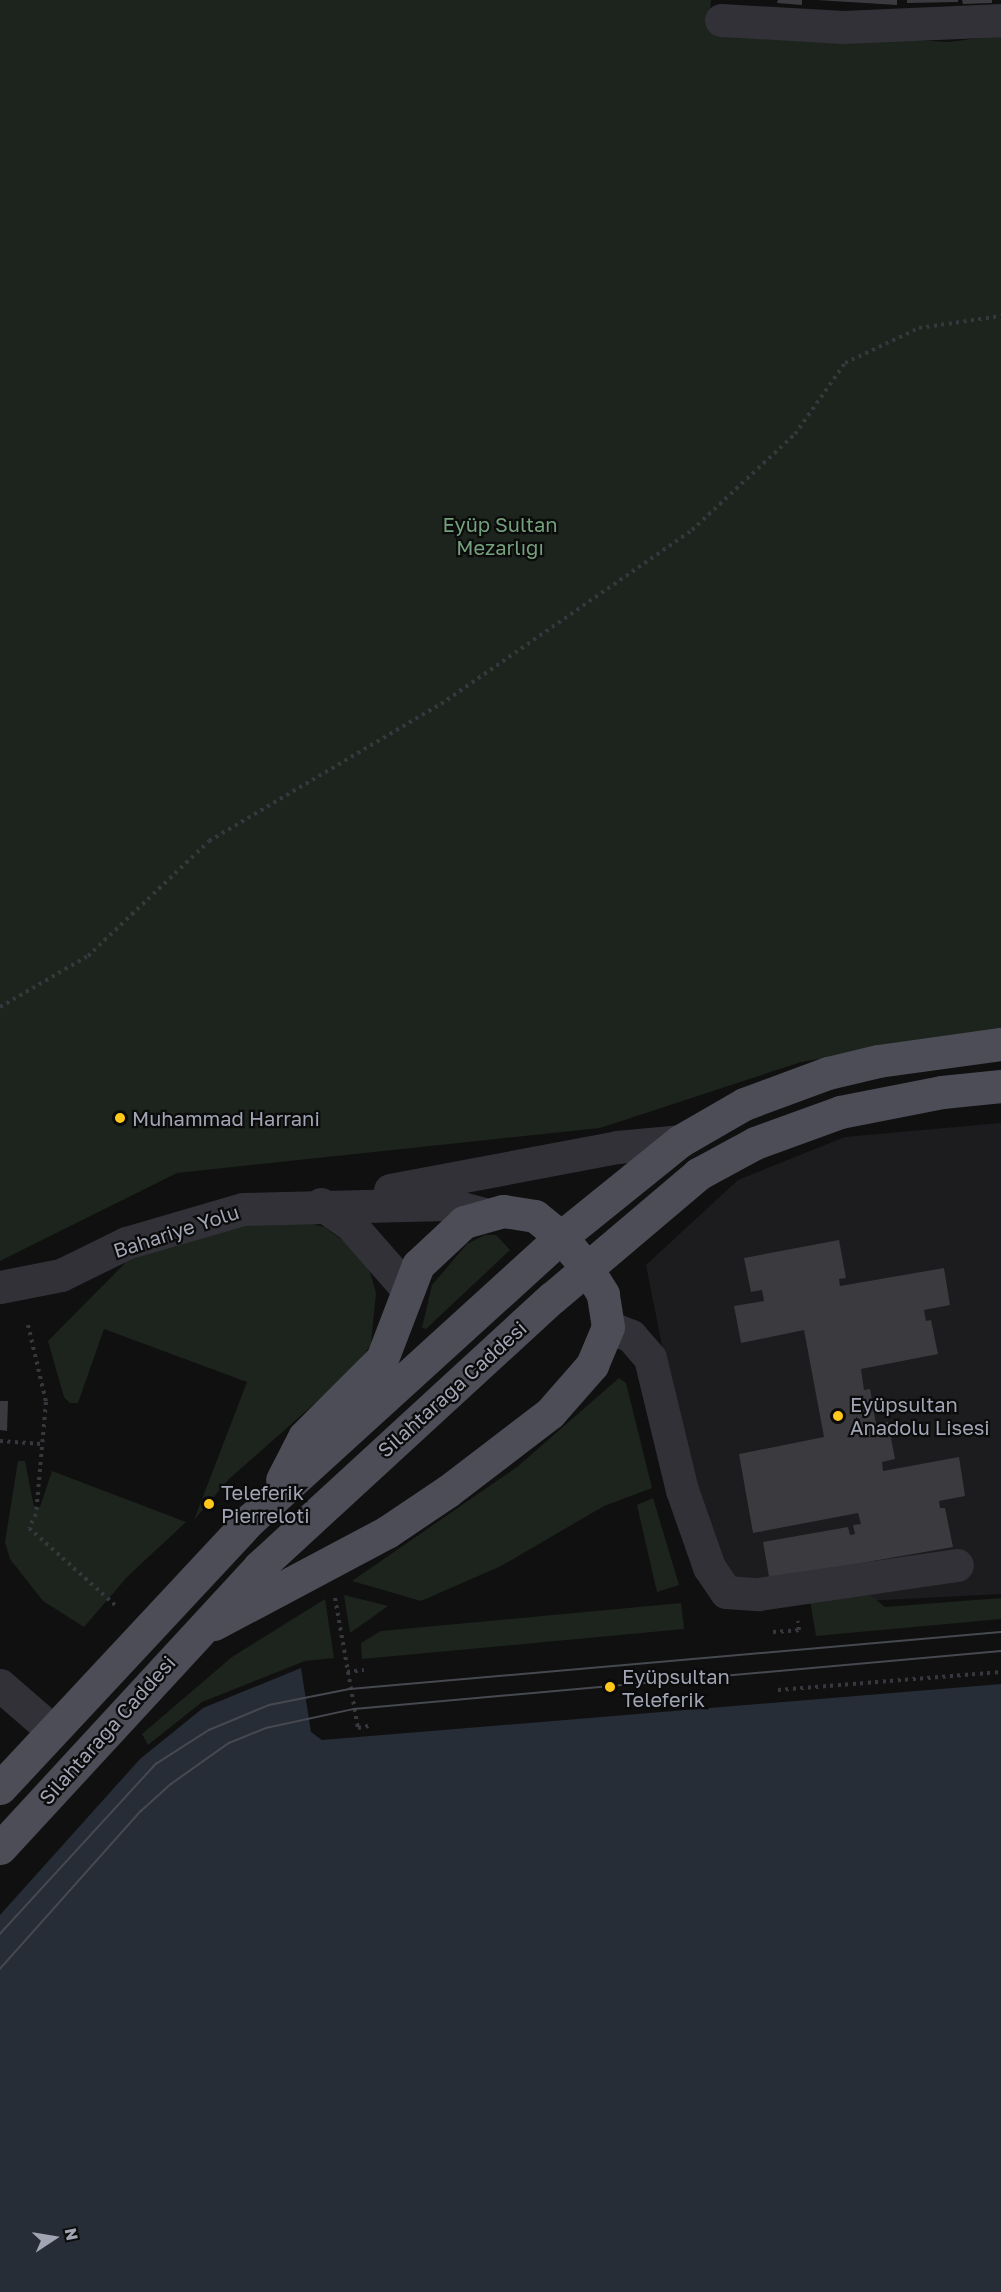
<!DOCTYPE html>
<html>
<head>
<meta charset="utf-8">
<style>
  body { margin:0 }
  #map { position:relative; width:1001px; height:2292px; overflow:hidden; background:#101011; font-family:"Golos Text",sans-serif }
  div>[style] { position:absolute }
  .built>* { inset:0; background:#1c1c1e }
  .green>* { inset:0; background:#1c241d }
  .water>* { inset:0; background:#262d36 }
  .building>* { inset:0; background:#3a3a3f }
  .path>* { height:4px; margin-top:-2px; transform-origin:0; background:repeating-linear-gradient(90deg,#36383e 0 3px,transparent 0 7.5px) }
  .minor>* { height:33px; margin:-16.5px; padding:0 16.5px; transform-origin:16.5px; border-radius:16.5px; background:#313137 }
  .major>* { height:33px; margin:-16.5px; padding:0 16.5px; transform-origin:16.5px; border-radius:16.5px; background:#4c4d56 }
  .tram>* { height:1.5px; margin:-0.75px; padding:0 0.75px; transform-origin:0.75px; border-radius:0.75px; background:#474950 }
  .dots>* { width:16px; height:16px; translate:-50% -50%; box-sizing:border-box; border:3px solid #0b0b0c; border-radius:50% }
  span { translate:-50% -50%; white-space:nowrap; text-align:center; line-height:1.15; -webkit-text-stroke:4.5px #0b0b0c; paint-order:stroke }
  .park-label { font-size:20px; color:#75a07c }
  .poi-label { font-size:20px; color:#a0a4b3 }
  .left { translate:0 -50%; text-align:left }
  .street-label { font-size:20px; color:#a0a4b3 }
  .north { position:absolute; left:24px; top:2208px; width:60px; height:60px; -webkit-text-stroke:4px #0b0b0c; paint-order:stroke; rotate:78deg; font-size:16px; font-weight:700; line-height:24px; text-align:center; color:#a0a4b3 }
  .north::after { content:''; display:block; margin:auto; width:21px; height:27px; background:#a0a4b3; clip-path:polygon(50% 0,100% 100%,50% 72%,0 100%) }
</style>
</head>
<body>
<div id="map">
  <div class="built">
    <i style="clip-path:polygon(1001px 1123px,1001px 1594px,805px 1604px,752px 1611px,721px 1591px,706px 1568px,646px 1265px,738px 1180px,845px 1137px)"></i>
  </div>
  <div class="green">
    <i style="clip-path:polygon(0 0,711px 0,709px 28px,949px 42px,1001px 35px,1001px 1029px,801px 1062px,600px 1128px,177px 1173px,0 1261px)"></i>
    <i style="clip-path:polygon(291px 1219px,324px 1227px,355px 1249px,370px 1272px,376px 1293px,371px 1344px,357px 1366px,229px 1479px,194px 1520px,247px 1382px,104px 1329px,78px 1403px,70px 1403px,64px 1397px,48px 1341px,136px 1252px,253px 1220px)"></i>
    <i style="clip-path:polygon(485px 1235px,496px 1235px,510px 1250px,426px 1329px,422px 1328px,432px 1285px,467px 1244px)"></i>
    <i style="clip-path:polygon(619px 1378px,626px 1383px,652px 1488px,604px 1506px,501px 1566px,421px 1601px,352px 1581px,517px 1467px)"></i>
    <i style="clip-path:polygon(18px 1461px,25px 1461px,34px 1507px,40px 1507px,52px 1471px,186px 1522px,128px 1576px,84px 1627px,43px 1601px,10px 1559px,5px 1542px)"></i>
    <i style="clip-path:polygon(653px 1498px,679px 1585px,657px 1592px,637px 1505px)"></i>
    <i style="clip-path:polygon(869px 1594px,885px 1607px,1001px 1598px,1001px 1619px,816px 1636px,810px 1600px)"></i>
    <i style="clip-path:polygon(344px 1595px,388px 1606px,350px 1633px)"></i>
    <i style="clip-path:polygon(325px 1599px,334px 1658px,305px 1661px,202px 1702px,148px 1745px,142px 1734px,232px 1657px)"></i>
    <i style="clip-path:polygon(681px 1603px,684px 1629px,362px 1659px,361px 1643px,381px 1631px)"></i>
  </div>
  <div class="water">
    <i style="clip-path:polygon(301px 1668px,311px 1732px,322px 1740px,1001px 1684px,1001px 2292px,0 2292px,0 1915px,140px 1759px,203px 1708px)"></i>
  </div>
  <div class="building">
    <i style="clip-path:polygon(778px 0,802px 0,802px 5px,777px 3px)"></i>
    <i style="clip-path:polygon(817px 0,897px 0,897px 5px)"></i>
    <i style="clip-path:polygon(907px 0,958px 0,958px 2px,907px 3px)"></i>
    <i style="clip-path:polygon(962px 0,992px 0,992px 3px,963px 4px)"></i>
    <i style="clip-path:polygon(839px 1240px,846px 1278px,839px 1279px,840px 1286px,944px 1268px,950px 1305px,924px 1310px,926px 1321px,931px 1320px,938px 1354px,861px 1369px,864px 1390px,870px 1389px,876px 1424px,888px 1422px,895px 1459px,882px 1462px,883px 1471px,959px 1457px,965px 1496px,939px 1501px,940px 1508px,945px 1508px,953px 1547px,856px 1564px,771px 1588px,763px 1542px,848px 1527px,850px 1535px,855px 1534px,853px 1525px,861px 1524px,858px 1513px,753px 1533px,739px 1454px,824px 1437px,804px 1330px,741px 1343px,734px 1306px,764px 1301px,762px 1290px,751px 1292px,744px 1258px)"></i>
    <i style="clip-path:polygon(0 1401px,8px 1401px,7px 1431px,0 1430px)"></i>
  </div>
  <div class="path">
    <i style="left:0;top:1007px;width:102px;rotate:-30.1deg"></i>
    <i style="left:88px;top:956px;width:167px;rotate:-43.5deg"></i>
    <i style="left:209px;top:841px;width:269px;rotate:-30.6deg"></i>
    <i style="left:441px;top:704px;width:305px;rotate:-34.7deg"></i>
    <i style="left:692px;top:530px;width:141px;rotate:-43deg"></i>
    <i style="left:795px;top:434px;width:87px;rotate:-54.8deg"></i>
    <i style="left:845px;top:363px;width:82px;rotate:-25.3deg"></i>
    <i style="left:919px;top:328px;width:83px;rotate:-8.3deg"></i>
    <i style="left:28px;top:1325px;width:79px;rotate:76.8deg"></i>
    <i style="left:46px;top:1402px;width:112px;rotate:95.1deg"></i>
    <i style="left:36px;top:1514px;width:16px;rotate:117deg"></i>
    <i style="left:29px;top:1528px;width:115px;rotate:41.8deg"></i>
    <i style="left:0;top:1441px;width:42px;rotate:4.1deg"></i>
    <i style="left:335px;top:1598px;width:132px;rotate:80deg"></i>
    <i style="left:358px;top:1728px;width:11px;rotate:-10deg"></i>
    <i style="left:773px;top:1632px;width:26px;rotate:-4deg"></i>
    <i style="left:799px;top:1630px;width:9px;rotate:-96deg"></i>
    <i style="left:347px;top:1672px;width:17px;rotate:-7deg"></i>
    <i style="left:778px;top:1690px;width:224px;rotate:-4.6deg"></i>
  </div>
  <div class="minor">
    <i style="left:721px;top:20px;width:122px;rotate:3.3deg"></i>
    <i style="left:843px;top:27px;width:158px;rotate:-2.5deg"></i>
    <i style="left:390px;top:1190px;width:231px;rotate:-10.7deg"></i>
    <i style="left:617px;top:1147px;width:63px;rotate:-5.4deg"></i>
    <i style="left:321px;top:1204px;width:37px;rotate:35deg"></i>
    <i style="left:351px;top:1225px;width:85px;rotate:48.8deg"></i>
    <i style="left:0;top:1287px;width:62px;rotate:-11.1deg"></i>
    <i style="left:61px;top:1275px;width:72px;rotate:-26.2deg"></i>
    <i style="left:126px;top:1243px;width:122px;rotate:-16.2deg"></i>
    <i style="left:243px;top:1209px;width:204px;rotate:-1.4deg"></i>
    <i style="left:447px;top:1204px;width:38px;rotate:15deg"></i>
    <i style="left:608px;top:1327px;width:25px;rotate:21deg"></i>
    <i style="left:631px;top:1336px;width:29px;rotate:49deg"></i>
    <i style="left:650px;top:1358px;width:136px;rotate:76.4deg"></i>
    <i style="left:682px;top:1490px;width:82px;rotate:70.7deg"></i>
    <i style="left:709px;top:1567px;width:30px;rotate:56deg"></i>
    <i style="left:726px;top:1592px;width:32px;rotate:4deg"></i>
    <i style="left:758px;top:1594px;width:201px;rotate:-8.3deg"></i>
    <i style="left:0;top:1685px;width:69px;rotate:40.9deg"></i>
  </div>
  <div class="major">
    <i style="left:214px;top:1624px;width:196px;rotate:-28deg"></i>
    <i style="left:387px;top:1532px;width:73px;rotate:-33.9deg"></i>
    <i style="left:448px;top:1491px;width:128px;rotate:-37.4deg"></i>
    <i style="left:550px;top:1413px;width:64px;rotate:-48.8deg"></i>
    <i style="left:592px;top:1365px;width:41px;rotate:-67.2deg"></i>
    <i style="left:608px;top:1327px;width:33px;rotate:-99deg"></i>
    <i style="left:603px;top:1294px;width:31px;rotate:-122deg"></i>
    <i style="left:587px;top:1268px;width:40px;rotate:-130deg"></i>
    <i style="left:561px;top:1237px;width:33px;rotate:-141deg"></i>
    <i style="left:535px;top:1216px;width:32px;rotate:-171deg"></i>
    <i style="left:503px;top:1211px;width:41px;rotate:164.2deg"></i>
    <i style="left:464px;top:1222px;width:63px;rotate:136.9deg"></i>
    <i style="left:418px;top:1265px;width:101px;rotate:111deg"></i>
    <i style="left:382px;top:1359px;width:110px;rotate:135deg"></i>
    <i style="left:304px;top:1437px;width:48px;rotate:117.1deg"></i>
    <i style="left:0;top:1788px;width:368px;rotate:-47deg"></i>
    <i style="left:251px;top:1519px;width:419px;rotate:-42.3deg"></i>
    <i style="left:561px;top:1237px;width:153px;rotate:-38.9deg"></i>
    <i style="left:680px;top:1141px;width:74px;rotate:-30deg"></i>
    <i style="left:744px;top:1104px;width:90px;rotate:-20.3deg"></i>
    <i style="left:828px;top:1073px;width:51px;rotate:-13.5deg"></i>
    <i style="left:878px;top:1061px;width:124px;rotate:-7.9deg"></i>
    <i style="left:0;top:1848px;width:382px;rotate:-47.3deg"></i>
    <i style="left:259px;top:1567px;width:398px;rotate:-42.6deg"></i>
    <i style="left:552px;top:1298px;width:192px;rotate:-40.3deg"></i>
    <i style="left:698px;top:1174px;width:65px;rotate:-28.5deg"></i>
    <i style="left:755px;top:1143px;width:90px;rotate:-20deg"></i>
    <i style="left:840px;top:1112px;width:104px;rotate:-11.1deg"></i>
    <i style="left:942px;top:1092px;width:59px;rotate:-5.8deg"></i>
  </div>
  <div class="tram">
    <i style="left:0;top:1934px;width:231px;rotate:-47.5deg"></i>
    <i style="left:156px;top:1764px;width:63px;rotate:-32.7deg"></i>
    <i style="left:209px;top:1730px;width:65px;rotate:-22.6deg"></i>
    <i style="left:269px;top:1705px;width:83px;rotate:-11.2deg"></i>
    <i style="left:350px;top:1689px;width:653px;rotate:-5deg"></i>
    <i style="left:0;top:1969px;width:212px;rotate:-48.3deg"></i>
    <i style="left:141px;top:1811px;width:40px;rotate:-42deg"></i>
    <i style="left:171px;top:1784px;width:71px;rotate:-35.3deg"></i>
    <i style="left:229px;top:1743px;width:40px;rotate:-22deg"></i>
    <i style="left:266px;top:1728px;width:90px;rotate:-12.2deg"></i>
    <i style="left:354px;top:1709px;width:650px;rotate:-5.12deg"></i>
  </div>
  <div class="dots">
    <i style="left:120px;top:1118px;background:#ffc81a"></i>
    <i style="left:838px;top:1416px;background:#ffc81a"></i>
    <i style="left:209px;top:1504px;background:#ffc81a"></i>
    <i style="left:610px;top:1687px;background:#ffc81a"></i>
  </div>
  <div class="park-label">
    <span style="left:500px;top:536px">Eyüp Sultan<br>Mezarlığı</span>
  </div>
  <div class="poi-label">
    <span class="left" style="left:132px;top:1118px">Muhammad Harrani</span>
    <span class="left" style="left:850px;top:1416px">Eyüpsultan<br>Anadolu Lisesi</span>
    <span class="left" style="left:221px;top:1504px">Teleferik<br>Pierreloti</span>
    <span class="left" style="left:622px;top:1688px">Eyüpsultan<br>Teleferik</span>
  </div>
  <div class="street-label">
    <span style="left:176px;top:1231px;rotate:-18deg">Bahariye Yolu</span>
    <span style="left:452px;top:1389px;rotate:-42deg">Silahtarağa Caddesi</span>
    <span style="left:107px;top:1730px;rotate:-48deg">Silahtarağa Caddesi</span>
  </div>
  <div class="north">N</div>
</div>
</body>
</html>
